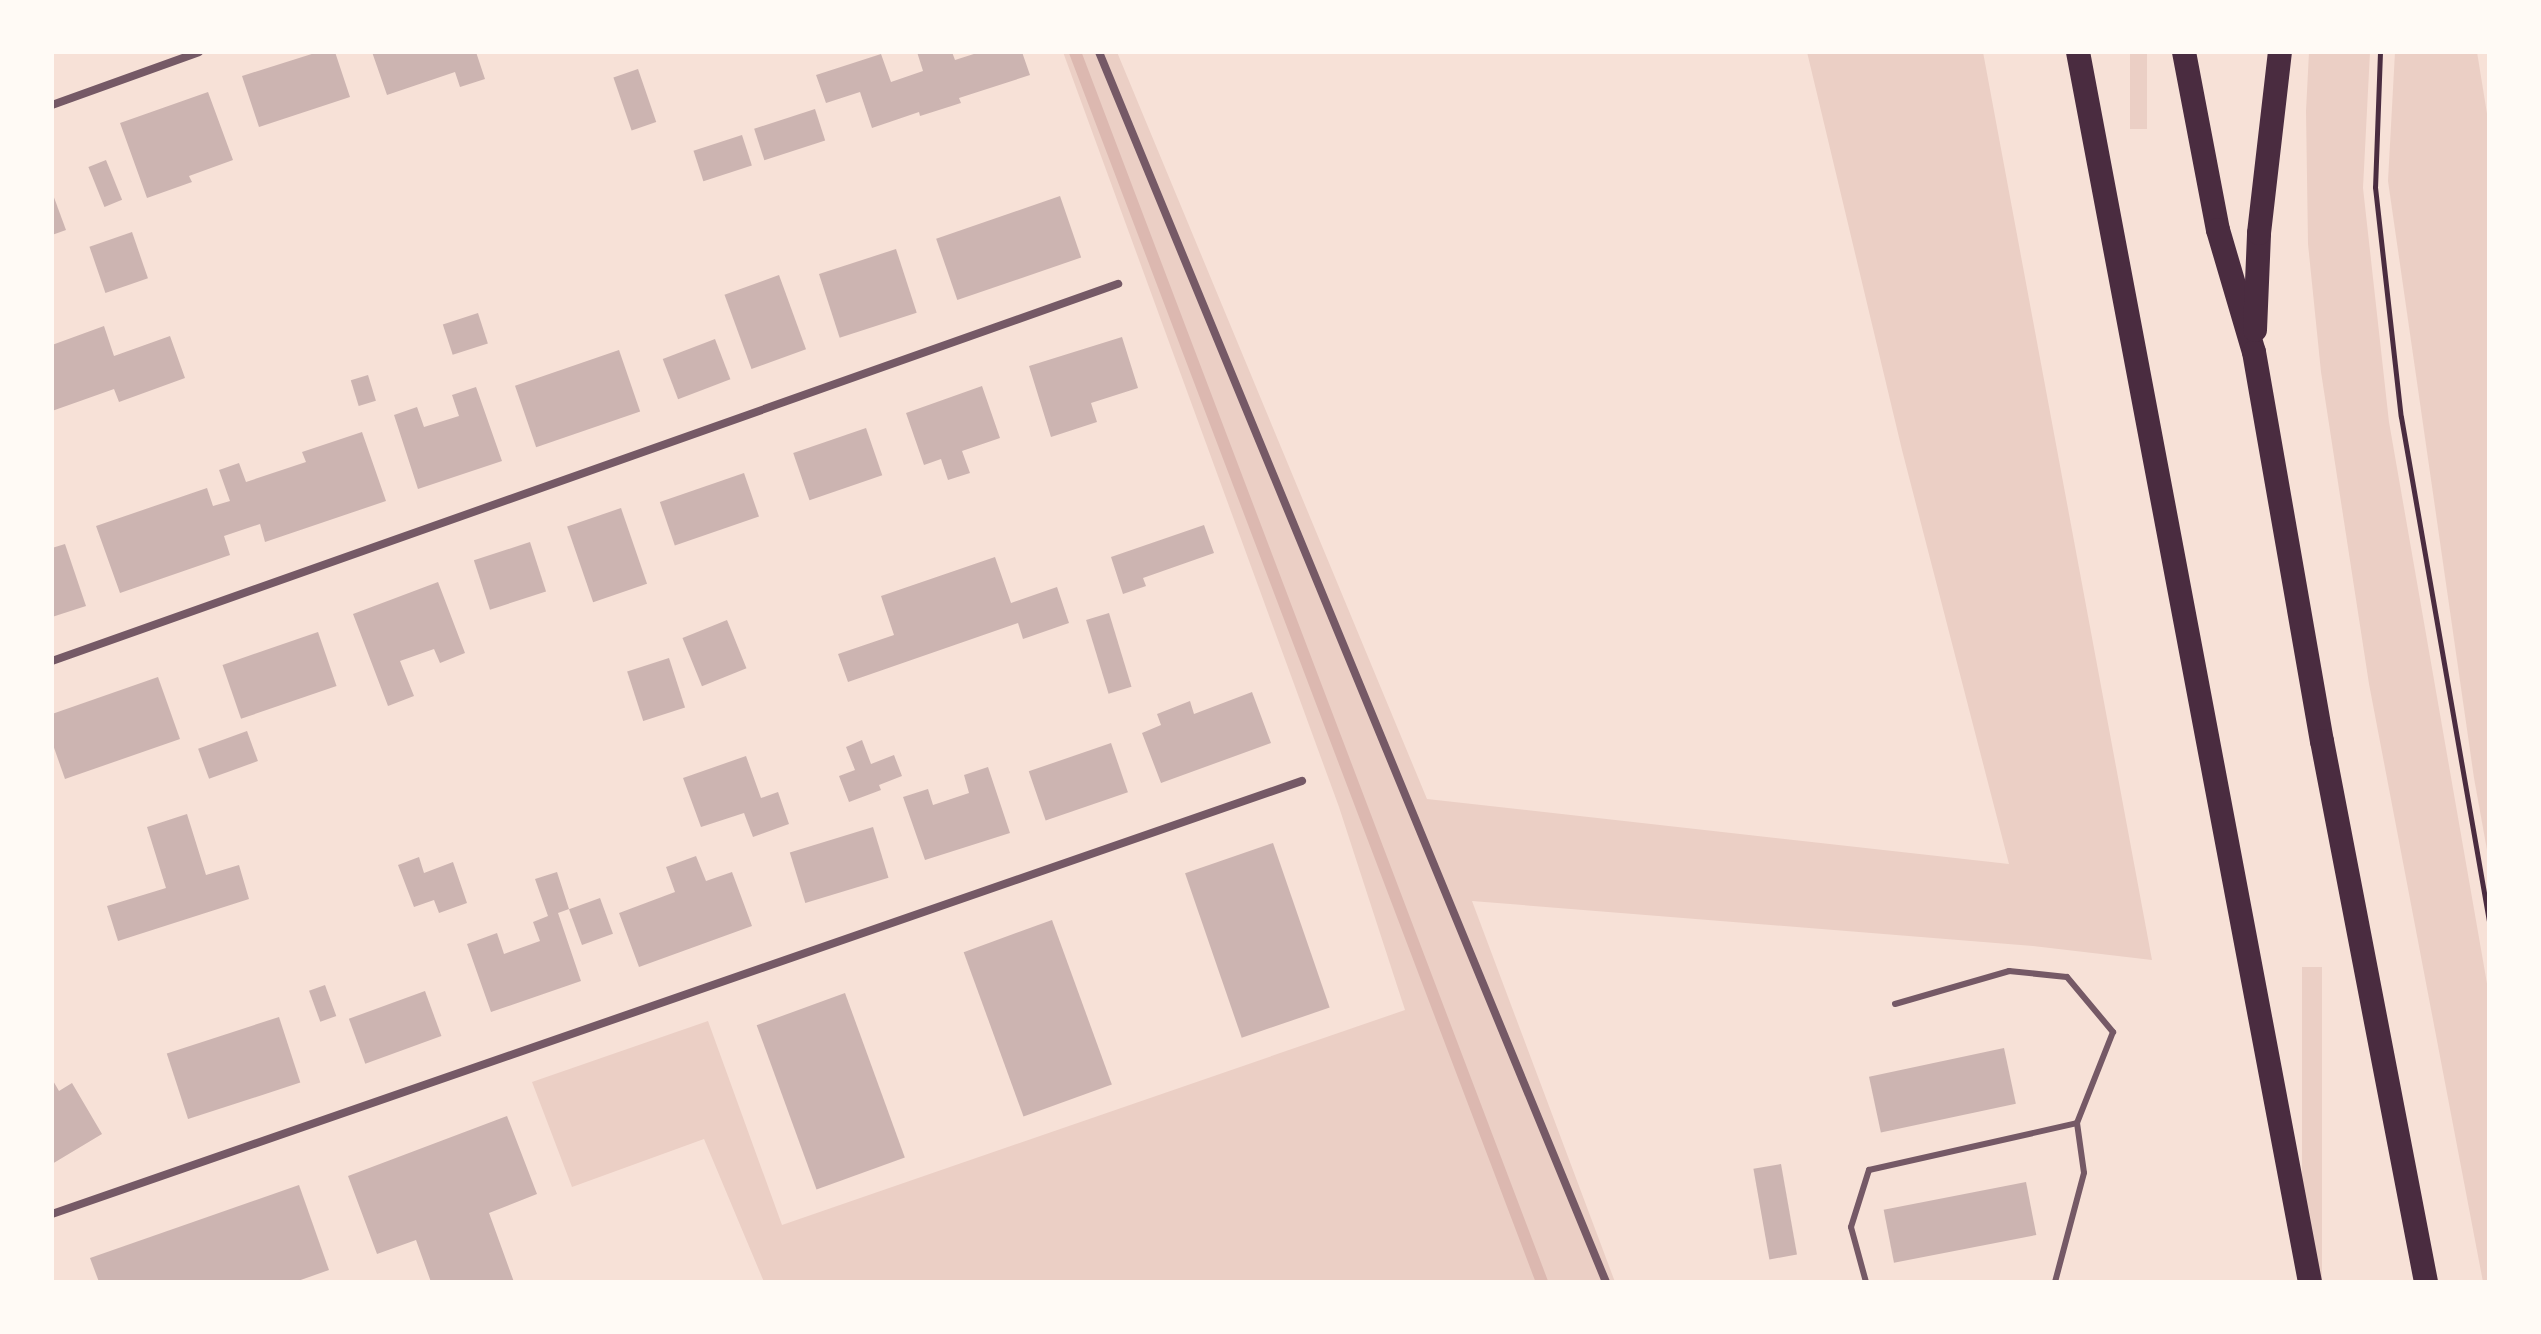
<!DOCTYPE html>
<html>
<head>
<meta charset="utf-8">
<style>
  body { margin:0 }
  #map { position:relative; width:2541px; height:1334px; overflow:hidden; background:#f7e1d7; font-family:Roboto,sans-serif }
  div>[style] { position:absolute }
  .green>* { inset:0; background:#ebcfc5; transform-origin:0 0 }
  .stream>* { height:12px; margin:-6px; padding:0 6px; transform-origin:6px; border-radius:6px; background:#dcb8b0 }
  .building>* { inset:0; background:#ccb4b1; transform-origin:0 0 }
  .path>* { height:5px; margin:-2.5px; padding:0 2.5px; transform-origin:2.5px; border-radius:2.5px; background:#4a2c40 }
  .service>* { height:6px; margin:-3px; padding:0 3px; transform-origin:3px; border-radius:3px; background:#755966 }
  .minor>* { height:8px; margin:-4px; padding:0 4px; transform-origin:4px; border-radius:4px; background:#755966 }
  .motorway>* { height:24px; margin:-12px; padding:0 12px; transform-origin:12px; border-radius:12px; background:#4a2c40 }
  span { translate:-50% -50%; white-space:nowrap; text-align:center; line-height:1.15; -webkit-text-stroke:7px #fffaf5; paint-order:stroke }
  .frame { position:absolute; inset:0; border:54px solid #fffaf5; pointer-events:none }
</style>
</head>
<body>
<div id="map">
  <div class="green">
    <i style="clip-path:polygon(1063px 52px,1117px 52px,1427px 799px,2009px 864px,1902px 450px,1807px 52px,1983px 52px,2152px 960px,2033px 946px,1472px 901px,1615px 1282px,764px 1282px,704px 1139px,572px 1187px,532px 1082px,708px 1021px,782px 1225px,1405px 1010px,1339px 807px)"></i>
    <i style="left:2130px;top:52px;width:17px;height:77px"></i>
    <i style="clip-path:polygon(2309px 52px,2370px 52px,2363px 188px,2389px 422px,2489px 995px,2489px 1282px,2483px 1282px,2369px 684px,2321px 372px,2308px 244px,2306px 111px)"></i>
    <i style="clip-path:polygon(2395px 52px,2477px 52px,2489px 126px,2489px 861px,2474px 778px,2388px 181px)"></i>
    <i style="left:2302px;top:967px;width:20px;height:321px"></i>
  </div>
  <div class="stream">
    <i style="left:1075px;top:52px;width:1316px;rotate:69.21deg"></i>
  </div>
  <div class="building">
    <i style="clip-path:polygon(318px 52px,335px 52px,350px 97px,259px 127px,242px 76px)"></i>
    <i style="clip-path:polygon(372px 52px,476px 52px,485px 79px,460px 87px,455px 72px,387px 95px)"></i>
    <i style="clip-path:polygon(917px 52px,952px 52px,955px 60px,980px 52px,1022px 52px,1030px 75px,959px 98px,961px 103px,920px 116px,919px 112px,872px 128px,860px 92px,826px 103px,816px 75px,881px 54px,891px 82px,923px 71px)"></i>
    <i style="left:638px;top:69px;width:56px;height:26px;rotate:71deg"></i>
    <i style="clip-path:polygon(208px 92px,233px 160px,189px 176px,192px 182px,147px 198px,120px 123px)"></i>
    <i style="left:815px;top:109px;width:33px;height:64px;rotate:72deg"></i>
    <i style="left:742px;top:135px;width:32px;height:51px;rotate:72deg"></i>
    <i style="left:106px;top:160px;width:43px;height:19px;rotate:68deg"></i>
    <i style="clip-path:polygon(52px 192px,66px 230px,52px 235px)"></i>
    <i style="left:1060px;top:196px;width:65px;height:131px;rotate:71deg"></i>
    <i style="left:132px;top:232px;width:49px;height:45px;rotate:71deg"></i>
    <i style="left:896px;top:249px;width:67px;height:81px;rotate:72deg"></i>
    <i style="left:779px;top:275px;width:79px;height:58px;rotate:70deg"></i>
    <i style="left:478px;top:313px;width:32px;height:37px;rotate:72deg"></i>
    <i style="clip-path:polygon(104px 326px,114px 356px,170px 336px,185px 378px,119px 402px,114px 389px,52px 411px,52px 345px)"></i>
    <i style="clip-path:polygon(1122px 337px,1138px 388px,1091px 403px,1097px 422px,1051px 437px,1029px 366px)"></i>
    <i style="left:715px;top:339px;width:43px;height:56px;rotate:69deg"></i>
    <i style="left:619px;top:350px;width:65px;height:110px;rotate:71deg"></i>
    <i style="left:368px;top:375px;width:27px;height:18px;rotate:73deg"></i>
    <i style="clip-path:polygon(982px 386px,1000px 438px,962px 451px,970px 473px,948px 480px,941px 459px,924px 465px,906px 413px)"></i>
    <i style="clip-path:polygon(476px 387px,502px 461px,418px 489px,394px 415px,417px 407px,424px 427px,459px 416px,452px 395px)"></i>
    <i style="left:866px;top:428px;width:50px;height:77px;rotate:71deg"></i>
    <i style="clip-path:polygon(362px 432px,386px 501px,265px 542px,260px 524px,224px 536px,230px 555px,120px 593px,96px 526px,207px 488px,213px 506px,230px 501px,219px 470px,239px 463px,246px 482px,306px 462px,302px 452px)"></i>
    <i style="left:744px;top:473px;width:46px;height:89px;rotate:71deg"></i>
    <i style="left:621px;top:508px;width:80px;height:57px;rotate:71deg"></i>
    <i style="clip-path:polygon(1204px 525px,1214px 553px,1143px 578px,1146px 586px,1123px 594px,1111px 557px)"></i>
    <i style="left:530px;top:542px;width:52px;height:59px;rotate:72deg"></i>
    <i style="clip-path:polygon(65px 544px,86px 606px,52px 617px,52px 548px)"></i>
    <i style="clip-path:polygon(995px 557px,1011px 603px,1057px 587px,1069px 623px,1023px 639px,1018px 623px,848px 682px,838px 654px,894px 635px,881px 596px)"></i>
    <i style="clip-path:polygon(438px 582px,465px 653px,440px 663px,434px 649px,400px 661px,414px 696px,388px 706px,353px 614px)"></i>
    <i style="left:1109px;top:613px;width:77px;height:24px;rotate:73deg"></i>
    <i style="left:727px;top:620px;width:52px;height:48px;rotate:68deg"></i>
    <i style="left:318px;top:632px;width:57px;height:101px;rotate:71deg"></i>
    <i style="left:669px;top:658px;width:52px;height:44px;rotate:72deg"></i>
    <i style="clip-path:polygon(158px 677px,180px 739px,65px 779px,52px 742px,52px 714px)"></i>
    <i style="clip-path:polygon(1252px 692px,1271px 743px,1161px 783px,1142px 733px,1161px 725px,1157px 714px,1190px 701px,1194px 714px)"></i>
    <i style="left:247px;top:731px;width:32px;height:52px;rotate:70deg"></i>
    <i style="clip-path:polygon(862px 740px,871px 764px,894px 755px,902px 776px,879px 785px,881px 790px,849px 802px,839px 776px,855px 770px,846px 747px)"></i>
    <i style="left:1111px;top:743px;width:52px;height:87px;rotate:71deg"></i>
    <i style="clip-path:polygon(746px 756px,761px 798px,778px 792px,789px 824px,753px 837px,744px 813px,701px 827px,683px 778px)"></i>
    <i style="clip-path:polygon(988px 767px,1010px 833px,925px 860px,903px 797px,928px 789px,933px 805px,969px 793px,964px 775px)"></i>
    <i style="clip-path:polygon(187px 814px,206px 875px,239px 865px,249px 899px,118px 941px,107px 906px,166px 888px,147px 827px)"></i>
    <i style="left:873px;top:827px;width:53px;height:87px;rotate:73deg"></i>
    <i style="left:1273px;top:843px;width:174px;height:93px;rotate:71deg"></i>
    <i style="clip-path:polygon(696px 856px,706px 881px,732px 872px,752px 926px,639px 967px,619px 913px,675px 892px,666px 867px)"></i>
    <i style="clip-path:polygon(419px 857px,424px 873px,453px 862px,467px 903px,439px 913px,434px 900px,414px 907px,398px 865px)"></i>
    <i style="clip-path:polygon(557px 872px,569px 909px,558px 913px,581px 981px,491px 1012px,467px 944px,497px 933px,504px 954px,540px 941px,533px 922px,548px 916px,535px 879px)"></i>
    <i style="left:600px;top:898px;width:38px;height:33px;rotate:70deg"></i>
    <i style="left:1052px;top:920px;width:175px;height:94px;rotate:70deg"></i>
    <i style="left:325px;top:985px;width:33px;height:17px;rotate:70deg"></i>
    <i style="left:425px;top:991px;width:48px;height:81px;rotate:70deg"></i>
    <i style="left:845px;top:993px;width:175px;height:94px;rotate:70deg"></i>
    <i style="left:279px;top:1017px;width:69px;height:118px;rotate:72deg"></i>
    <i style="left:2004px;top:1048px;width:57px;height:138px;rotate:78deg"></i>
    <i style="clip-path:polygon(52px 1079px,59px 1091px,72px 1083px,102px 1134px,52px 1164px)"></i>
    <i style="clip-path:polygon(507px 1116px,537px 1194px,489px 1213px,514px 1282px,431px 1282px,416px 1240px,377px 1254px,348px 1176px)"></i>
    <i style="left:1781px;top:1164px;width:92px;height:28px;rotate:80deg"></i>
    <i style="left:2026px;top:1182px;width:54px;height:145px;rotate:79deg"></i>
    <i style="clip-path:polygon(299px 1185px,329px 1270px,295px 1282px,99px 1282px,90px 1258px)"></i>
  </div>
  <div class="path">
    <i style="left:2380px;top:52px;width:135px;rotate:92.1deg"></i>
    <i style="left:2375px;top:187px;width:231px;rotate:83.6deg"></i>
    <i style="left:2401px;top:417px;width:512px;rotate:80.1deg"></i>
  </div>
  <div class="service">
    <i style="left:1895px;top:1004px;width:119px;rotate:-16.1deg"></i>
    <i style="left:2009px;top:971px;width:58px;rotate:5.9deg"></i>
    <i style="left:2067px;top:977px;width:72px;rotate:50.1deg"></i>
    <i style="left:2113px;top:1032px;width:98px;rotate:111.6deg"></i>
    <i style="left:1866px;top:1282px;width:57px;rotate:-105.3deg"></i>
    <i style="left:1851px;top:1227px;width:60px;rotate:-72.5deg"></i>
    <i style="left:1869px;top:1170px;width:213px;rotate:-12.7deg"></i>
    <i style="left:2077px;top:1123px;width:50px;rotate:82deg"></i>
    <i style="left:2084px;top:1173px;width:113px;rotate:104.9deg"></i>
  </div>
  <div class="minor">
    <i style="left:1099px;top:52px;width:1330px;rotate:67.6deg"></i>
    <i style="left:52px;top:105px;width:156px;rotate:-19.8deg"></i>
    <i style="left:52px;top:661px;width:1131px;rotate:-19.48deg"></i>
    <i style="left:52px;top:1214px;width:1323px;rotate:-19.11deg"></i>
  </div>
  <div class="motorway">
    <i style="left:2078px;top:52px;width:1252px;rotate:79.32deg"></i>
    <i style="left:2184px;top:52px;width:181px;rotate:79.2deg"></i>
    <i style="left:2218px;top:230px;width:127px;rotate:73.6deg"></i>
    <i style="left:2254px;top:352px;width:395px;rotate:80.1deg"></i>
    <i style="left:2322px;top:741px;width:551px;rotate:79.12deg"></i>
    <i style="left:2255px;top:330px;width:97px;rotate:-87.6deg"></i>
    <i style="left:2259px;top:233px;width:182px;rotate:-83.4deg"></i>
  </div>
  <div class="frame"></div>
</div>
</body>
</html>
